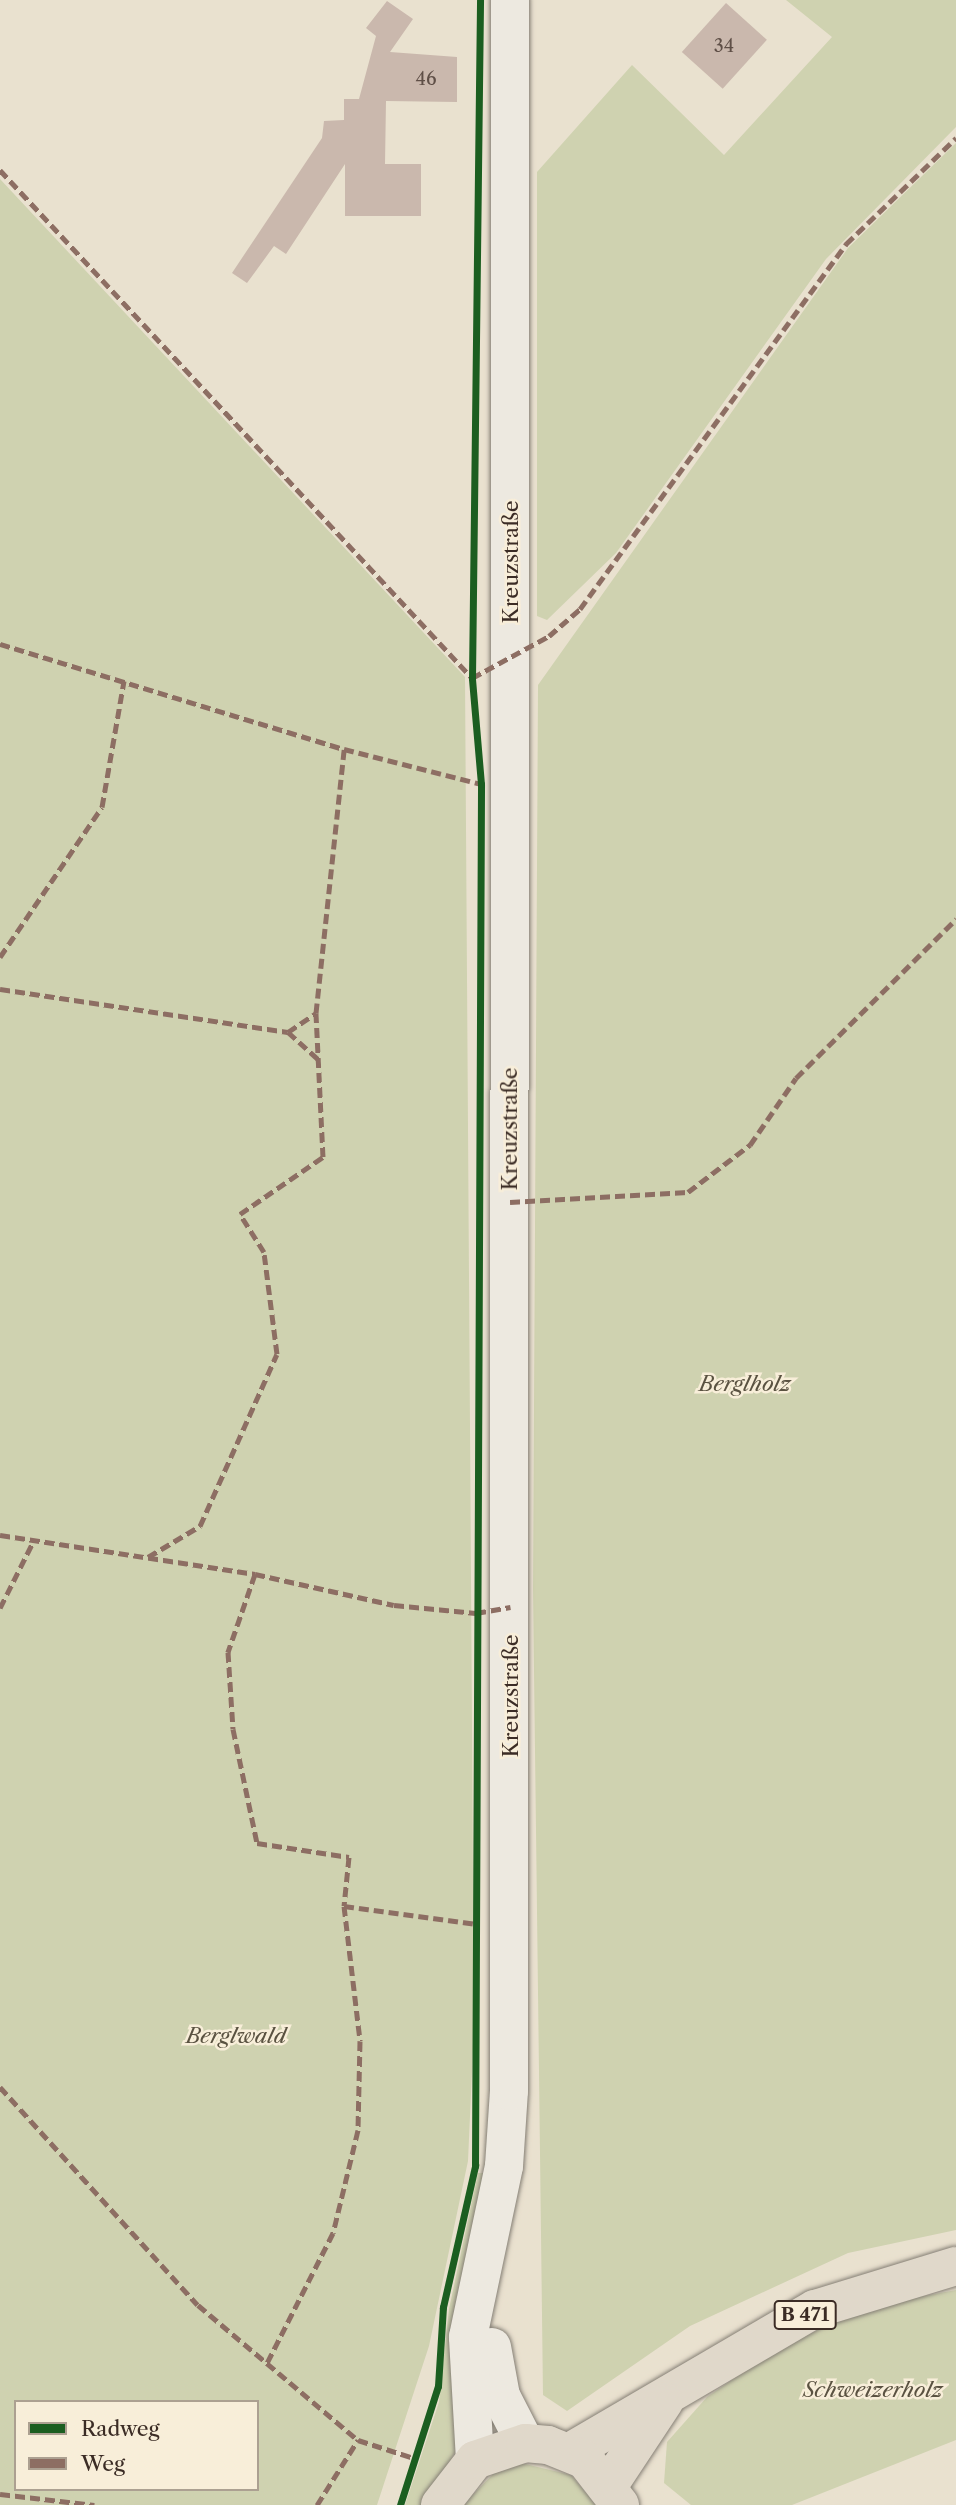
<!DOCTYPE html>
<html>
<head>
<meta charset="utf-8">
<style>
  body { margin:0 }
  #map { position:relative; width:956px; height:2505px; overflow:hidden; background:#e9e1cf; font-family:"Libre Caslon Text",serif }
  div>[style] { position:absolute }
  .green>* { inset:0; background:#cfd2b0 }
  .building>* { inset:0; background:#cab8ad; transform-origin:0 0 }
  .roads { filter:drop-shadow(0 0 2px #857f75) drop-shadow(0 0 2px #857f75) }
  .secondary>* { height:38px; margin:-19px; padding:0 19px; transform-origin:19px; border-radius:19px; background:#ede9e0 }
  .primary>* { height:38px; margin:-19px; padding:0 19px; transform-origin:19px; border-radius:19px; background:#e0d8ca }
  .quiet>* { height:5px; margin-top:-2.5px; transform-origin:0; background:repeating-linear-gradient(90deg,#8d6e63 0 10px,transparent 0 15px) }
  .cycleway>* { height:7px; margin:-3.5px; padding:0 3.5px; transform-origin:3.5px; border-radius:3.5px; background:#1b5e20 }
  span { translate:-50% -50%; white-space:nowrap; text-align:center; line-height:1.15; -webkit-text-stroke:5px #f8eed9; paint-order:stroke }
  .number-label { font-size:18px; color:#5f4f47 }
  .number-label span { -webkit-text-stroke-width:0 }
  .shield-label span { padding:2px 5px; background:#f8eed9; border:2px solid; border-radius:5px; -webkit-text-stroke-width:0 }
  .shield-label { font-size:19px; color:#3b2c25; font-weight:700 }
  .street-label { font-size:21px; color:#3b2c25 }
  .park-label { font-size:21px; color:#5a5241; font-style:italic }
  .legend { position:absolute; left:14px; top:2400px; width:245px; height:91px; box-sizing:border-box; background:#f8eed9; border:2px solid #aca091; margin:0; padding:9px 12px; list-style:none; font-size:21px; color:#3b2c25 }
  .legend li { display:flex; align-items:center; gap:14px; height:35px }
  .legend b { width:35px; border:2px solid #aca091 }
</style>
</head>
<body>
<div id="map">
  <div class="green">
    <i style="clip-path:polygon(786px 0,956px 0,956px 127px,826px 259px,616px 553px,547px 620px,537px 616px,537px 172px,632px 65px,724px 155px,832px 37px)"></i>
    <i style="clip-path:polygon(956px 143px,956px 2230px,848px 2253px,690px 2326px,567px 2411px,543px 2395px,533px 1589px,538px 685px,848px 248px)"></i>
    <i style="clip-path:polygon(evenodd,0 179px,465px 677px,474px 2027px,468px 2161px,429px 2346px,377px 2505px,0 2505px,0 179px,16px 2402px,257px 2402px,257px 2489px,16px 2489px,16px 2402px)"></i>
    <i style="clip-path:polygon(478px 2173px,484px 2173px,460px 2444px,424px 2505px,405px 2505px,439px 2402px,449px 2309px)"></i>
    <i style="clip-path:polygon(956px 2290px,956px 2440px,792px 2505px,691px 2505px,664px 2483px,667px 2442px,707px 2397px,773px 2352px,865px 2307px)"></i>
    <i style="clip-path:polygon(521px 2463px,571px 2475px,596px 2505px,463px 2505px,496px 2471px)"></i>
  </div>
  <div class="building">
    <i style="clip-path:polygon(387px 1px,413px 19px,390px 52px,457px 57px,457px 102px,386px 101px,385px 164px,421px 164px,421px 216px,345px 216px,345px 164px,286px 254px,274px 246px,247px 283px,232px 273px,322px 138px,324px 121px,344px 120px,344px 99px,359px 99px,376px 36px,366px 28px)"></i>
    <i style="left:726px;top:3px;width:55px;height:66px;rotate:42deg"></i>
  </div>
  <div class="roads">
    <div class="secondary">
      <i style="left:492px;top:2347px;width:50px;rotate:79.6deg"></i>
      <i style="left:501px;top:2396px;width:53px;rotate:62.9deg"></i>
      <i style="left:475px;top:2460px;width:123px;rotate:-93.3deg"></i>
      <i style="left:468px;top:2337px;width:175px;rotate:-78.1deg"></i>
      <i style="left:504px;top:2166px;width:75px;rotate:-86.2deg"></i>
      <i style="left:509px;top:2091px;width:2091px;rotate:-89.97deg"></i>
    </div>
    <div class="primary">
      <i style="left:570px;top:2452px;width:284px;rotate:-30.3deg"></i>
      <i style="left:815px;top:2309px;width:147px;rotate:-17deg"></i>
      <i style="left:609px;top:2485px;width:100px;rotate:-56.5deg"></i>
      <i style="left:440px;top:2505px;width:57px;rotate:-52.1deg"></i>
      <i style="left:475px;top:2460px;width:53px;rotate:-18.8deg"></i>
      <i style="left:525px;top:2443px;width:23px;rotate:5deg"></i>
      <i style="left:548px;top:2445px;width:40px;rotate:22deg"></i>
      <i style="left:585px;top:2460px;width:57px;rotate:52.1deg"></i>
    </div>
  </div>
  <div class="quiet">
    <i style="left:0;top:170px;width:693px;rotate:47.1deg"></i>
    <i style="left:472px;top:678px;width:88px;rotate:-28.6deg"></i>
    <i style="left:549px;top:636px;width:41px;rotate:-41.1deg"></i>
    <i style="left:580px;top:609px;width:452px;rotate:-53.9deg"></i>
    <i style="left:846px;top:244px;width:153px;rotate:-43.9deg"></i>
    <i style="left:0;top:644px;width:360px;rotate:17deg"></i>
    <i style="left:344px;top:749px;width:141px;rotate:14.3deg"></i>
    <i style="left:0;top:957px;width:181px;rotate:-55.8deg"></i>
    <i style="left:102px;top:807px;width:128px;rotate:-80.1deg"></i>
    <i style="left:0;top:989px;width:291px;rotate:8.5deg"></i>
    <i style="left:288px;top:1032px;width:34px;rotate:-34deg"></i>
    <i style="left:288px;top:1032px;width:42px;rotate:42.1deg"></i>
    <i style="left:510px;top:1202px;width:178px;rotate:-3.2deg"></i>
    <i style="left:688px;top:1192px;width:78px;rotate:-37.2deg"></i>
    <i style="left:750px;top:1145px;width:81px;rotate:-55.5deg"></i>
    <i style="left:796px;top:1078px;width:226px;rotate:-44.8deg"></i>
    <i style="left:0;top:1535px;width:258px;rotate:8.7deg"></i>
    <i style="left:255px;top:1574px;width:142px;rotate:12.6deg"></i>
    <i style="left:394px;top:1605px;width:82px;rotate:5.6deg"></i>
    <i style="left:476px;top:1613px;width:35px;rotate:-10deg"></i>
    <i style="left:148px;top:1557px;width:61px;rotate:-30.8deg"></i>
    <i style="left:200px;top:1526px;width:188px;rotate:-65.9deg"></i>
    <i style="left:277px;top:1354px;width:103px;rotate:-97.3deg"></i>
    <i style="left:264px;top:1252px;width:45px;rotate:-122.3deg"></i>
    <i style="left:240px;top:1214px;width:101px;rotate:-34.5deg"></i>
    <i style="left:323px;top:1157px;width:144px;rotate:-92.8deg"></i>
    <i style="left:316px;top:1013px;width:265px;rotate:-83.9deg"></i>
    <i style="left:255px;top:1574px;width:83px;rotate:109.1deg"></i>
    <i style="left:228px;top:1652px;width:77px;rotate:86.3deg"></i>
    <i style="left:233px;top:1729px;width:116px;rotate:78.1deg"></i>
    <i style="left:257px;top:1843px;width:93px;rotate:8.7deg"></i>
    <i style="left:349px;top:1857px;width:49px;rotate:95.8deg"></i>
    <i style="left:344px;top:1906px;width:136px;rotate:83.2deg"></i>
    <i style="left:360px;top:2041px;width:89px;rotate:91.3deg"></i>
    <i style="left:358px;top:2130px;width:106px;rotate:103.6deg"></i>
    <i style="left:333px;top:2233px;width:146px;rotate:116.9deg"></i>
    <i style="left:0;top:1608px;width:74px;rotate:-63.4deg"></i>
    <i style="left:344px;top:1906px;width:134px;rotate:7.7deg"></i>
    <i style="left:0;top:2087px;width:294px;rotate:47.8deg"></i>
    <i style="left:198px;top:2305px;width:209px;rotate:40.2deg"></i>
    <i style="left:358px;top:2440px;width:59px;rotate:17.8deg"></i>
    <i style="left:0;top:2494px;width:95px;rotate:6.7deg"></i>
    <i style="left:317px;top:2505px;width:77px;rotate:-57.8deg"></i>
  </div>
  <div class="cycleway">
    <i style="left:400px;top:2505px;width:125px;rotate:-72.3deg"></i>
    <i style="left:438px;top:2386px;width:79px;rotate:-86.4deg"></i>
    <i style="left:443px;top:2307px;width:145px;rotate:-77.2deg"></i>
    <i style="left:475px;top:2166px;width:1382px;rotate:-89.75deg"></i>
    <i style="left:481px;top:784px;width:106px;rotate:-94.9deg"></i>
    <i style="left:472px;top:678px;width:678px;rotate:-89.32deg"></i>
  </div>
  <div class="number-label">
    <span style="left:724px;top:46px">34</span>
    <span style="left:426px;top:79px">46</span>
  </div>
  <div class="shield-label">
    <span style="left:805px;top:2315px">B 471</span>
  </div>
  <div class="street-label">
    <span style="left:511px;top:562px;rotate:-90deg">Kreuzstraße</span>
    <span style="left:510px;top:1129px;rotate:-90deg">Kreuzstraße</span>
    <span style="left:511px;top:1696px;rotate:-90deg">Kreuzstraße</span>
  </div>
  <div class="park-label">
    <span style="left:745px;top:1384px">Berglholz</span>
    <span style="left:236px;top:2036px">Berglwald</span>
    <span style="left:873px;top:2390px">Schweizerholz</span>
  </div>
  <ul class="legend">
  <li><b style="height:9px;background:#1b5e20"></b>Radweg</li>
  <li><b style="height:9px;background:#8d6e63"></b>Weg</li>
  </ul>
</div>
</body>
</html>
